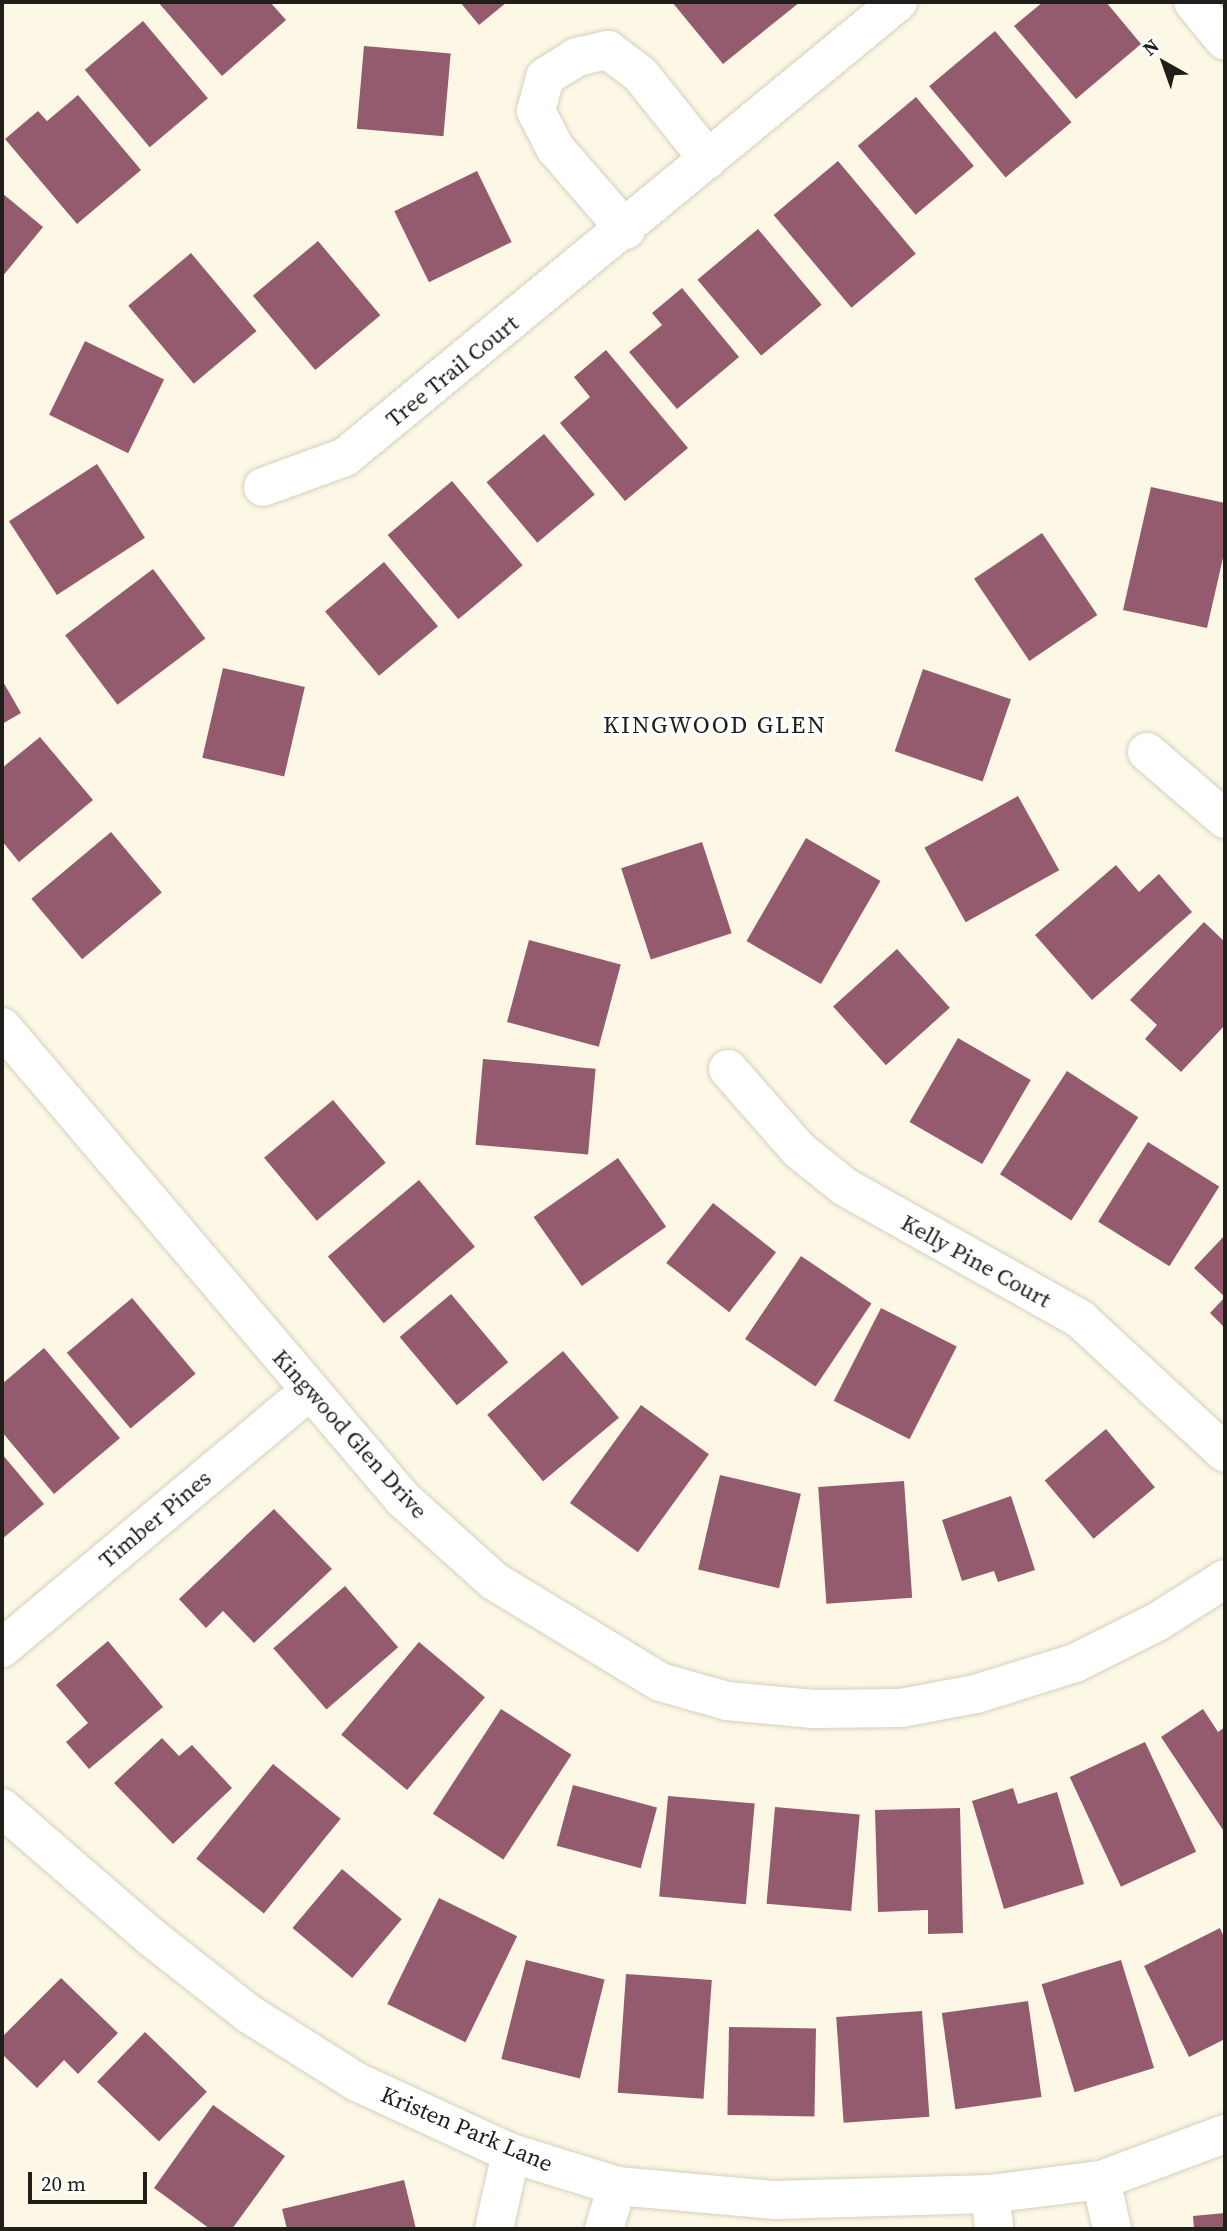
<!DOCTYPE html>
<html>
<head>
<meta charset="utf-8">
<style>
  body { margin:0 }
  #map { position:relative; width:1227px; height:2231px; overflow:hidden; background:#fdf8e5; font-family:"Source Serif 4",serif }
  div>[style] { position:absolute }
  .building>* { inset:0; background:#945a6e; transform-origin:0 0 }
  .roads { filter:drop-shadow(0 0 2px #d4d0be) drop-shadow(0 0 2px #d4d0be) }
  .minor>* { height:38px; margin:-19px; padding:0 19px; transform-origin:19px; border-radius:19px; background:#fff }
  span { translate:-50% -50%; white-space:nowrap; text-align:center; line-height:1.15; -webkit-text-stroke:6px #fff; paint-order:stroke }
  .street-label { font-size:23px; color:#201e18 }
  .neighbourhood-label { font-size:24px; color:#201e18; letter-spacing:2px }
  .frame { position:absolute; inset:0; border:4px solid #201e18; pointer-events:none }
  .north { position:absolute; left:1129px; top:28px; width:70px; height:70px; -webkit-text-stroke:5px #fff; paint-order:stroke; rotate:320deg; font-size:19px; font-weight:700; line-height:28px; text-align:center; color:#201e18 }
  .north::after { content:''; display:block; margin:auto; width:24px; height:32px; background:#201e18; clip-path:polygon(50% 0,100% 100%,50% 72%,0 100%) }
  .scale { position:absolute; left:28px; top:2172px; width:119px; height:32px; box-sizing:border-box; border:4px solid #201e18; border-top:0; padding-left:9px; font-size:21px; line-height:24px; white-space:nowrap; color:#201e18; -webkit-text-stroke:5px #fff; paint-order:stroke }
</style>
</head>
<body>
<div id="map">
  <div class="building">
    <i style="clip-path:polygon(158px 2px,270px 2px,286px 20px,222px 76px)"></i>
    <i style="clip-path:polygon(460px 2px,507px 2px,479px 25px)"></i>
    <i style="clip-path:polygon(672px 2px,800px 2px,723px 64px)"></i>
    <i style="clip-path:polygon(1043px 2px,1106px 2px,1141px 44px,1076px 99px,1014px 26px)"></i>
    <i style="left:143px;top:21px;width:101px;height:76px;rotate:50deg"></i>
    <i style="left:995px;top:31px;width:119px;height:86px;rotate:50deg"></i>
    <i style="left:364px;top:46px;width:87px;height:83px;rotate:5deg"></i>
    <i style="clip-path:polygon(78px 95px,141px 170px,77px 224px,5px 139px,38px 111px,47px 121px)"></i>
    <i style="left:916px;top:97px;width:90px;height:76px;rotate:50deg"></i>
    <i style="left:838px;top:161px;width:121px;height:84px;rotate:50deg"></i>
    <i style="left:477px;top:171px;width:79px;height:92px;rotate:64deg"></i>
    <i style="clip-path:polygon(2px 193px,43px 227px,2px 277px)"></i>
    <i style="left:758px;top:229px;width:99px;height:79px;rotate:50deg"></i>
    <i style="left:318px;top:241px;width:97px;height:85px;rotate:50deg"></i>
    <i style="left:191px;top:253px;width:102px;height:82px;rotate:50deg"></i>
    <i style="clip-path:polygon(682px 288px,739px 357px,677px 409px,629px 352px,662px 325px,652px 313px)"></i>
    <i style="left:85px;top:341px;width:88px;height:82px;rotate:26deg"></i>
    <i style="clip-path:polygon(606px 350px,688px 448px,625px 501px,560px 423px,590px 397px,574px 377px)"></i>
    <i style="left:544px;top:434px;width:79px;height:75px;rotate:50deg"></i>
    <i style="left:97px;top:464px;width:88px;height:105px;rotate:57deg"></i>
    <i style="left:452px;top:481px;width:110px;height:84px;rotate:50deg"></i>
    <i style="clip-path:polygon(1151px 487px,1225px 503px,1225px 549px,1207px 628px,1123px 610px)"></i>
    <i style="left:1042px;top:533px;width:99px;height:82px;rotate:56deg"></i>
    <i style="left:384px;top:562px;width:84px;height:77px;rotate:50deg"></i>
    <i style="left:153px;top:569px;width:87px;height:110px;rotate:53deg"></i>
    <i style="left:223px;top:668px;width:84px;height:92px;rotate:13deg"></i>
    <i style="left:923px;top:669px;width:93px;height:87px;rotate:19deg"></i>
    <i style="clip-path:polygon(2px 680px,21px 713px,2px 724px)"></i>
    <i style="clip-path:polygon(40px 737px,93px 800px,19px 862px,2px 841px,2px 768px)"></i>
    <i style="left:1018px;top:796px;width:85px;height:107px;rotate:61deg"></i>
    <i style="left:111px;top:832px;width:79px;height:104px;rotate:50deg"></i>
    <i style="left:806px;top:838px;width:86px;height:119px;rotate:30deg"></i>
    <i style="left:702px;top:842px;width:96px;height:85px;rotate:72deg"></i>
    <i style="clip-path:polygon(1116px 865px,1139px 892px,1159px 874px,1192px 912px,1092px 1000px,1035px 935px)"></i>
    <i style="clip-path:polygon(1204px 922px,1225px 942px,1225px 1025px,1181px 1072px,1145px 1039px,1157px 1025px,1130px 1000px)"></i>
    <i style="left:529px;top:940px;width:95px;height:85px;rotate:15deg"></i>
    <i style="left:897px;top:949px;width:79px;height:86px;rotate:48deg"></i>
    <i style="left:958px;top:1038px;width:84px;height:97px;rotate:30deg"></i>
    <i style="left:483px;top:1059px;width:113px;height:86px;rotate:5deg"></i>
    <i style="left:1067px;top:1071px;width:85px;height:123px;rotate:33deg"></i>
    <i style="left:333px;top:1100px;width:82px;height:90px;rotate:50deg"></i>
    <i style="left:1148px;top:1142px;width:84px;height:94px;rotate:32deg"></i>
    <i style="left:618px;top:1158px;width:84px;height:103px;rotate:55deg"></i>
    <i style="left:419px;top:1180px;width:87px;height:119px;rotate:50deg"></i>
    <i style="left:713px;top:1203px;width:80px;height:76px;rotate:38deg"></i>
    <i style="clip-path:polygon(1225px 1235px,1225px 1297px,1194px 1268px)"></i>
    <i style="left:801px;top:1256px;width:85px;height:100px;rotate:34deg"></i>
    <i style="left:451px;top:1294px;width:89px;height:67px;rotate:50deg"></i>
    <i style="clip-path:polygon(1225px 1297px,1225px 1328px,1210px 1313px)"></i>
    <i style="left:132px;top:1298px;width:99px;height:85px;rotate:50deg"></i>
    <i style="left:881px;top:1308px;width:85px;height:104px;rotate:27deg"></i>
    <i style="clip-path:polygon(44px 1348px,120px 1438px,54px 1494px,2px 1432px,2px 1384px)"></i>
    <i style="left:563px;top:1351px;width:87px;height:99px;rotate:50deg"></i>
    <i style="left:641px;top:1405px;width:84px;height:121px;rotate:36deg"></i>
    <i style="left:1106px;top:1429px;width:76px;height:80px;rotate:50deg"></i>
    <i style="clip-path:polygon(2px 1454px,44px 1504px,2px 1539px)"></i>
    <i style="left:720px;top:1475px;width:83px;height:97px;rotate:13deg"></i>
    <i style="left:904px;top:1481px;width:117px;height:86px;rotate:86deg"></i>
    <i style="clip-path:polygon(1011px 1496px,1035px 1570px,998px 1582px,994px 1571px,962px 1581px,942px 1520px)"></i>
    <i style="clip-path:polygon(274px 1509px,332px 1569px,254px 1643px,223px 1611px,206px 1628px,179px 1599px)"></i>
    <i style="left:345px;top:1586px;width:81px;height:95px;rotate:49deg"></i>
    <i style="clip-path:polygon(108px 1641px,163px 1707px,89px 1769px,66px 1742px,88px 1723px,56px 1685px)"></i>
    <i style="left:419px;top:1642px;width:86px;height:121px;rotate:40deg"></i>
    <i style="left:501px;top:1709px;width:84px;height:125px;rotate:33deg"></i>
    <i style="clip-path:polygon(1203px 1709px,1218px 1732px,1225px 1727px,1225px 1833px,1161px 1737px)"></i>
    <i style="clip-path:polygon(162px 1738px,179px 1756px,192px 1745px,232px 1788px,173px 1844px,114px 1783px)"></i>
    <i style="left:1145px;top:1742px;width:121px;height:83px;rotate:65deg"></i>
    <i style="left:273px;top:1764px;width:87px;height:122px;rotate:39deg"></i>
    <i style="left:573px;top:1785px;width:87px;height:63px;rotate:15deg"></i>
    <i style="clip-path:polygon(1013px 1788px,1018px 1804px,1057px 1792px,1084px 1884px,1004px 1909px,972px 1801px)"></i>
    <i style="left:668px;top:1796px;width:87px;height:101px;rotate:5deg"></i>
    <i style="left:775px;top:1807px;width:85px;height:97px;rotate:5deg"></i>
    <i style="clip-path:polygon(960px 1808px,963px 1933px,928px 1934px,928px 1910px,878px 1912px,875px 1810px)"></i>
    <i style="left:342px;top:1869px;width:78px;height:77px;rotate:40deg"></i>
    <i style="left:439px;top:1898px;width:87px;height:118px;rotate:26deg"></i>
    <i style="clip-path:polygon(1220px 1928px,1225px 1940px,1225px 2039px,1189px 2057px,1144px 1966px)"></i>
    <i style="left:526px;top:1960px;width:81px;height:102px;rotate:14deg"></i>
    <i style="left:1121px;top:1960px;width:113px;height:83px;rotate:73deg"></i>
    <i style="left:626px;top:1974px;width:86px;height:119px;rotate:4deg"></i>
    <i style="clip-path:polygon(61px 1978px,118px 2033px,78px 2074px,64px 2060px,37px 2088px,2px 2054px,2px 2037px)"></i>
    <i style="left:1028px;top:2001px;width:97px;height:87px;rotate:82deg"></i>
    <i style="left:922px;top:2011px;width:106px;height:86px;rotate:86deg"></i>
    <i style="left:729px;top:2027px;width:87px;height:88px;rotate:1deg"></i>
    <i style="left:145px;top:2032px;width:86px;height:69px;rotate:44deg"></i>
    <i style="clip-path:polygon(213px 2105px,285px 2156px,232px 2229px,210px 2229px,154px 2188px)"></i>
    <i style="clip-path:polygon(404px 2180px,416px 2229px,287px 2229px,282px 2209px)"></i>
    <i style="clip-path:polygon(1225px 2213px,1225px 2229px,1194px 2229px,1193px 2216px)"></i>
  </div>
  <div class="roads">
    <div class="minor">
      <i style="left:1193px;top:2px;width:50px;rotate:50.6deg"></i>
      <i style="left:626px;top:230px;width:108px;rotate:-130.9deg"></i>
      <i style="left:555px;top:148px;width:42px;rotate:-117.2deg"></i>
      <i style="left:536px;top:111px;width:35px;rotate:-75deg"></i>
      <i style="left:545px;top:77px;width:38px;rotate:-32deg"></i>
      <i style="left:577px;top:57px;width:32px;rotate:-13deg"></i>
      <i style="left:608px;top:50px;width:40px;rotate:37deg"></i>
      <i style="left:640px;top:74px;width:109px;rotate:51.3deg"></i>
      <i style="left:263px;top:487px;width:87px;rotate:-20.1deg"></i>
      <i style="left:345px;top:457px;width:716px;rotate:-39.45deg"></i>
      <i style="left:1147px;top:752px;width:103px;rotate:40.7deg"></i>
      <i style="left:2px;top:1027px;width:619px;rotate:49.65deg"></i>
      <i style="left:403px;top:1499px;width:122px;rotate:42deg"></i>
      <i style="left:494px;top:1581px;width:194px;rotate:31.3deg"></i>
      <i style="left:660px;top:1682px;width:70px;rotate:15.8deg"></i>
      <i style="left:727px;top:1701px;width:87px;rotate:5.3deg"></i>
      <i style="left:814px;top:1709px;width:87px;rotate:-0.7deg"></i>
      <i style="left:901px;top:1708px;width:76px;rotate:-10.6deg"></i>
      <i style="left:976px;top:1694px;width:104px;rotate:-17.4deg"></i>
      <i style="left:1075px;top:1663px;width:92px;rotate:-26.6deg"></i>
      <i style="left:1157px;top:1622px;width:80px;rotate:-32.3deg"></i>
      <i style="left:728px;top:1069px;width:108px;rotate:48.8deg"></i>
      <i style="left:799px;top:1150px;width:59px;rotate:38.8deg"></i>
      <i style="left:845px;top:1187px;width:270px;rotate:29.3deg"></i>
      <i style="left:1080px;top:1319px;width:197px;rotate:42.7deg"></i>
      <i style="left:2px;top:1648px;width:400px;rotate:-39.9deg"></i>
      <i style="left:2px;top:1808px;width:197px;rotate:40.9deg"></i>
      <i style="left:151px;top:1937px;width:125px;rotate:38.2deg"></i>
      <i style="left:249px;top:2014px;width:128px;rotate:32.2deg"></i>
      <i style="left:357px;top:2082px;width:170px;rotate:24.8deg"></i>
      <i style="left:511px;top:2153px;width:111px;rotate:17.3deg"></i>
      <i style="left:617px;top:2186px;width:159px;rotate:5.1deg"></i>
      <i style="left:775px;top:2200px;width:215px;rotate:-1.6deg"></i>
      <i style="left:990px;top:2194px;width:112px;rotate:-7.2deg"></i>
      <i style="left:1101px;top:2180px;width:132px;rotate:-20.4deg"></i>
      <i style="left:1101px;top:2180px;width:50px;rotate:77.3deg"></i>
      <i style="left:990px;top:2194px;width:35px;rotate:83deg"></i>
      <i style="left:494px;top:2229px;width:78px;rotate:-77.4deg"></i>
      <i style="left:604px;top:2229px;width:45px;rotate:-73.2deg"></i>
    </div>
  </div>
  <div class="street-label">
    <span style="left:452px;top:371px;rotate:-39deg">Tree Trail Court</span>
    <span style="left:976px;top:1261px;rotate:29deg">Kelly Pine Court</span>
    <span style="left:350px;top:1434px;rotate:48deg">Kingwood Glen Drive</span>
    <span style="left:155px;top:1519px;rotate:-40deg">Timber Pines</span>
    <span style="left:467px;top:2129px;rotate:23deg">Kristen Park Lane</span>
  </div>
  <div class="neighbourhood-label">
    <span style="left:715px;top:725px">KINGWOOD GLEN</span>
  </div>
  <div class="frame"></div>
  <div class="north">N</div>
  <div class="scale">20 m</div>
</div>
</body>
</html>
